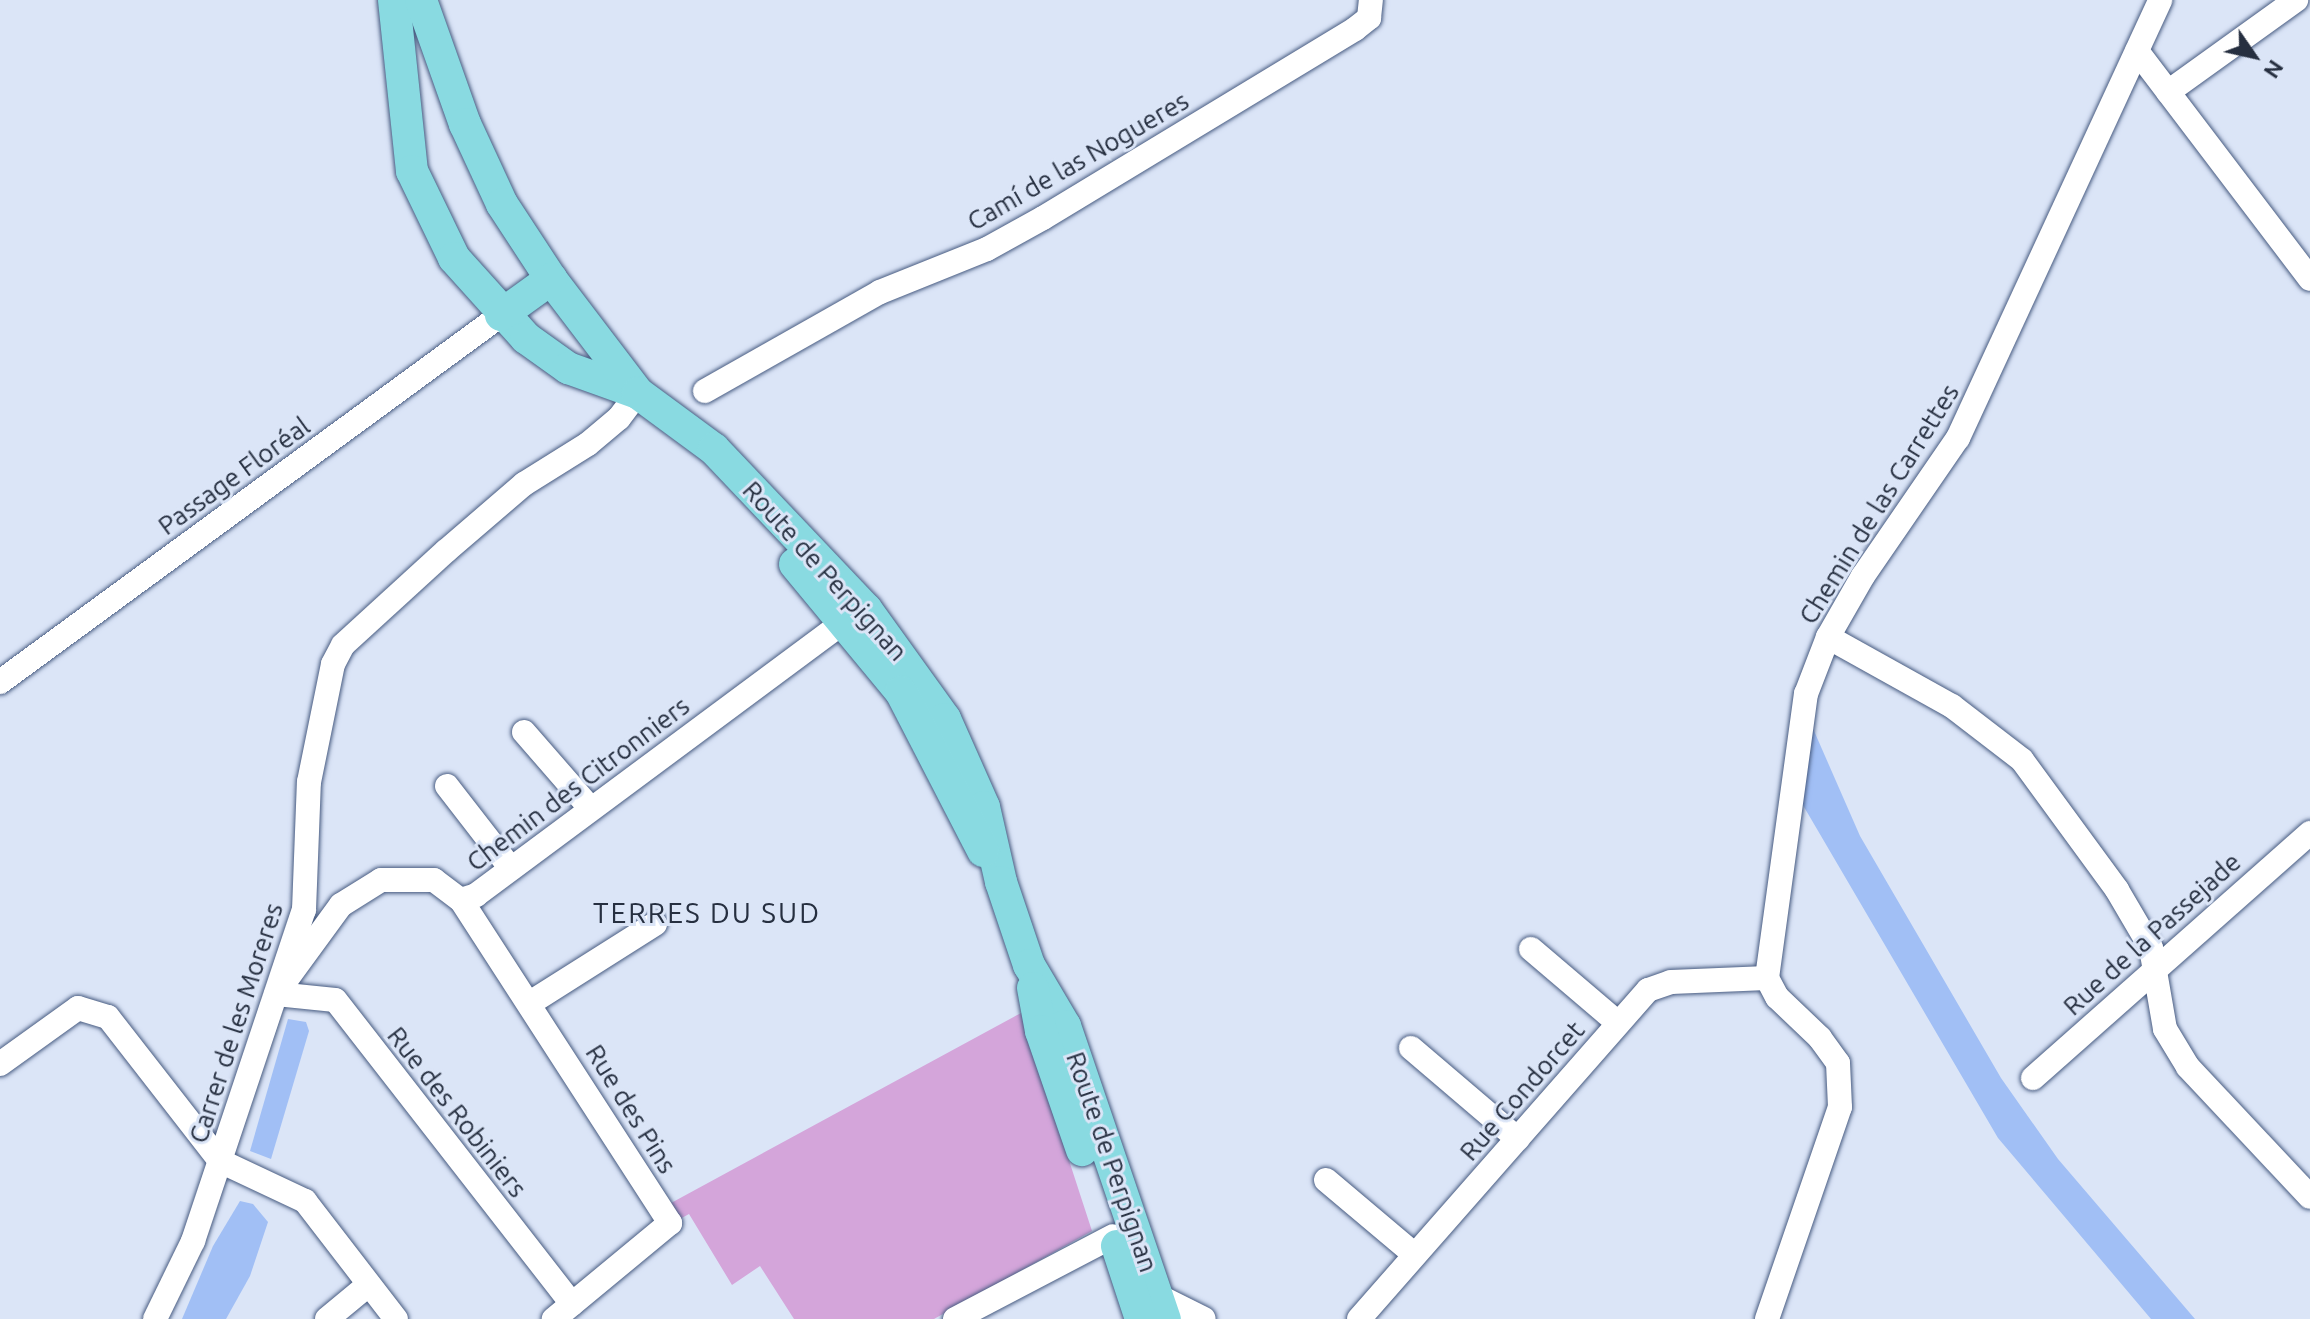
<!DOCTYPE html>
<html>
<head>
<meta charset="utf-8">
<style>
  body { margin:0 }
  #map { position:relative; width:2310px; height:1319px; overflow:hidden; background:#dbe5f7; font-family:Ubuntu,sans-serif }
  div>[style] { position:absolute }
  .green>* { inset:0; background:#d4a5da }
  .water>* { inset:0; background:#a1bff5 }
  .roads { filter:drop-shadow(0 0 2px #475b81) drop-shadow(0 0 2px #475b81) }
  .minor>* { height:24px; margin:-12px; padding:0 12px; transform-origin:12px; border-radius:12px; background:#fff }
  .major>* { height:32px; margin:-16px; padding:0 16px; transform-origin:16px; border-radius:16px; background:#89dae1 }
  span { translate:-50% -50%; white-space:nowrap; text-align:center; line-height:1.15; -webkit-text-stroke:6px #dbe5f7; paint-order:stroke }
  .street-label { font-size:26px; color:#262f40 }
  .neighbourhood-label { font-size:28px; color:#262f40; letter-spacing:2px }
  .north { position:absolute; left:2214px; top:16px; width:80px; height:80px; -webkit-text-stroke:6px #dbe5f7; paint-order:stroke; rotate:124deg; font-size:22px; font-weight:700; line-height:32px; text-align:center; color:#262f40 }
  .north::after { content:''; display:block; margin:auto; width:28px; height:36px; background:#262f40; clip-path:polygon(50% 0,100% 100%,50% 72%,0 100%) }
</style>
</head>
<body>
<div id="map">
  <div class="green">
    <i style="clip-path:polygon(1032px 1007px,1022px 1016px,1092px 1231px,934px 1319px,794px 1319px,760px 1266px,732px 1285px,689px 1214px,669px 1225px,660px 1209px)"></i>
  </div>
  <div class="water">
    <i style="clip-path:polygon(1811px 724px,1860px 836px,2001px 1078px,2058px 1159px,2195px 1319px,2151px 1319px,1998px 1138px,1797px 795px)"></i>
    <i style="clip-path:polygon(288px 1019px,306px 1022px,309px 1031px,271px 1159px,250px 1151px)"></i>
    <i style="clip-path:polygon(240px 1201px,253px 1204px,268px 1222px,250px 1276px,226px 1319px,182px 1319px,213px 1246px)"></i>
  </div>
  <div class="roads">
    <div class="minor">
      <i style="left:2137px;top:51px;width:286px;rotate:52.8deg"></i>
      <i style="left:2168px;top:92px;width:158px;rotate:-35.7deg"></i>
      <i style="left:705px;top:391px;width:201px;rotate:-29.5deg"></i>
      <i style="left:880px;top:292px;width:115px;rotate:-21.9deg"></i>
      <i style="left:987px;top:249px;width:64px;rotate:-29deg"></i>
      <i style="left:1043px;top:218px;width:365px;rotate:-31.2deg"></i>
      <i style="left:1355px;top:29px;width:18px;rotate:-38deg"></i>
      <i style="left:1369px;top:18px;width:18px;rotate:-84deg"></i>
      <i style="left:1828px;top:637px;width:142px;rotate:29.1deg"></i>
      <i style="left:1952px;top:706px;width:88px;rotate:37.6deg"></i>
      <i style="left:2022px;top:760px;width:161px;rotate:53.8deg"></i>
      <i style="left:2117px;top:890px;width:67px;rotate:59.6deg"></i>
      <i style="left:2151px;top:948px;width:82px;rotate:80.2deg"></i>
      <i style="left:2165px;top:1029px;width:44px;rotate:58.8deg"></i>
      <i style="left:2188px;top:1067px;width:178px;rotate:46.8deg"></i>
      <i style="left:0;top:682px;width:621px;rotate:-36.22deg"></i>
      <i style="left:524px;top:732px;width:101px;rotate:49deg"></i>
      <i style="left:447px;top:786px;width:101px;rotate:52.2deg"></i>
      <i style="left:461px;top:900px;width:385px;rotate:57.1deg"></i>
      <i style="left:670px;top:1223px;width:151px;rotate:140.4deg"></i>
      <i style="left:1531px;top:949px;width:114px;rotate:40.4deg"></i>
      <i style="left:530px;top:1003px;width:148px;rotate:-32.3deg"></i>
      <i style="left:1411px;top:1048px;width:140px;rotate:40.4deg"></i>
      <i style="left:0;top:1064px;width:96px;rotate:-35.7deg"></i>
      <i style="left:78px;top:1008px;width:31px;rotate:17deg"></i>
      <i style="left:108px;top:1017px;width:182px;rotate:52.1deg"></i>
      <i style="left:220px;top:1161px;width:94px;rotate:25.2deg"></i>
      <i style="left:305px;top:1201px;width:149px;rotate:52.4deg"></i>
      <i style="left:2033px;top:1078px;width:370px;rotate:-41.5deg"></i>
      <i style="left:1326px;top:1180px;width:115px;rotate:40.1deg"></i>
      <i style="left:1158px;top:1296px;width:51px;rotate:26.6deg"></i>
      <i style="left:572px;top:1304px;width:385px;rotate:-127.9deg"></i>
      <i style="left:335px;top:1000px;width:59px;rotate:-174.2deg"></i>
      <i style="left:276px;top:994px;width:110px;rotate:-53.9deg"></i>
      <i style="left:341px;top:905px;width:47px;rotate:-32deg"></i>
      <i style="left:381px;top:880px;width:53px"></i>
      <i style="left:434px;top:880px;width:34px;rotate:37deg"></i>
      <i style="left:461px;top:900px;width:16px;rotate:-18deg"></i>
      <i style="left:476px;top:895px;width:460px;rotate:-36.6deg"></i>
      <i style="left:155px;top:1319px;width:87px;rotate:-64deg"></i>
      <i style="left:193px;top:1241px;width:349px;rotate:-71.5deg"></i>
      <i style="left:304px;top:910px;width:128px;rotate:-87.8deg"></i>
      <i style="left:309px;top:782px;width:120px;rotate:-78.5deg"></i>
      <i style="left:333px;top:664px;width:21px;rotate:-62deg"></i>
      <i style="left:343px;top:645px;width:139px;rotate:-42.4deg"></i>
      <i style="left:446px;top:551px;width:103px;rotate:-40.7deg"></i>
      <i style="left:524px;top:484px;width:75px;rotate:-32deg"></i>
      <i style="left:588px;top:444px;width:40px;rotate:-40deg"></i>
      <i style="left:619px;top:418px;width:31px;rotate:-53deg"></i>
      <i style="left:327px;top:1319px;width:53px;rotate:-39.7deg"></i>
      <i style="left:955px;top:1319px;width:178px;rotate:-27.7deg"></i>
      <i style="left:1359px;top:1319px;width:438px;rotate:-48.7deg"></i>
      <i style="left:1648px;top:990px;width:24px;rotate:-19deg"></i>
      <i style="left:1671px;top:982px;width:96px;rotate:-2.4deg"></i>
      <i style="left:1767px;top:1319px;width:224px;rotate:-71deg"></i>
      <i style="left:1840px;top:1107px;width:44px;rotate:-92.6deg"></i>
      <i style="left:1838px;top:1063px;width:31px;rotate:-126deg"></i>
      <i style="left:1820px;top:1038px;width:59px;rotate:-136.4deg"></i>
      <i style="left:1777px;top:997px;width:21px;rotate:-118deg"></i>
      <i style="left:1767px;top:978px;width:287px;rotate:-82.2deg"></i>
      <i style="left:1806px;top:694px;width:61px;rotate:-68.9deg"></i>
      <i style="left:1828px;top:637px;width:70px;rotate:-60.2deg"></i>
      <i style="left:1863px;top:576px;width:168px;rotate:-55.5deg"></i>
      <i style="left:1958px;top:438px;width:482px;rotate:-65.2deg"></i>
    </div>
    <div class="major">
      <i style="left:394px;top:0;width:172px;rotate:84deg"></i>
      <i style="left:412px;top:171px;width:97px;rotate:64.2deg"></i>
      <i style="left:454px;top:258px;width:108px;rotate:48deg"></i>
      <i style="left:526px;top:338px;width:52px;rotate:35.5deg"></i>
      <i style="left:568px;top:368px;width:74px;rotate:19.7deg"></i>
      <i style="left:421px;top:0;width:132px;rotate:70.5deg"></i>
      <i style="left:465px;top:124px;width:88px;rotate:65.2deg"></i>
      <i style="left:502px;top:204px;width:90px;rotate:56.8deg"></i>
      <i style="left:551px;top:279px;width:143px;rotate:52.7deg"></i>
      <i style="left:638px;top:393px;width:94px;rotate:36.4deg"></i>
      <i style="left:714px;top:449px;width:221px;rotate:46.5deg"></i>
      <i style="left:866px;top:609px;width:135px;rotate:54.3deg"></i>
      <i style="left:945px;top:719px;width:96px;rotate:66.1deg"></i>
      <i style="left:984px;top:807px;width:77px;rotate:77.2deg"></i>
      <i style="left:1001px;top:882px;width:88px;rotate:71.4deg"></i>
      <i style="left:1029px;top:965px;width:71px;rotate:59.5deg"></i>
      <i style="left:1065px;top:1026px;width:310px;rotate:71.2deg"></i>
      <i style="left:501px;top:315px;width:62px;rotate:-35.8deg"></i>
      <i style="left:795px;top:564px;width:166px;rotate:50.4deg"></i>
      <i style="left:901px;top:692px;width:179px;rotate:62.7deg"></i>
      <i style="left:1033px;top:988px;width:44px;rotate:79.5deg"></i>
      <i style="left:1041px;top:1031px;width:126px;rotate:71deg"></i>
      <i style="left:1117px;top:1246px;width:77px;rotate:71.8deg"></i>
    </div>
  </div>
  <div class="street-label">
    <span style="left:1078px;top:161px;rotate:-30deg">Camí de las Nogueres</span>
    <span style="left:234px;top:476px;rotate:-36deg">Passage Floréal</span>
    <span style="left:1879px;top:504px;rotate:-58deg">Chemin de las Carrettes</span>
    <span style="left:825px;top:571px;rotate:48deg">Route de Perpignan</span>
    <span style="left:578px;top:784px;rotate:-37deg">Chemin des Citronniers</span>
    <span style="left:2152px;top:934px;rotate:-42deg">Rue de la Passejade</span>
    <span style="left:236px;top:1023px;rotate:-72deg">Carrer de les Moreres</span>
    <span style="left:1522px;top:1091px;rotate:-49deg">Rue Condorcet</span>
    <span style="left:631px;top:1109px;rotate:58deg">Rue des Pins</span>
    <span style="left:457px;top:1112px;rotate:52deg">Rue des Robiniers</span>
    <span style="left:1112px;top:1162px;rotate:71deg">Route de Perpignan</span>
  </div>
  <div class="neighbourhood-label">
    <span style="left:707px;top:913px">TERRES DU SUD</span>
  </div>
  <div class="north">N</div>
</div>
</body>
</html>
